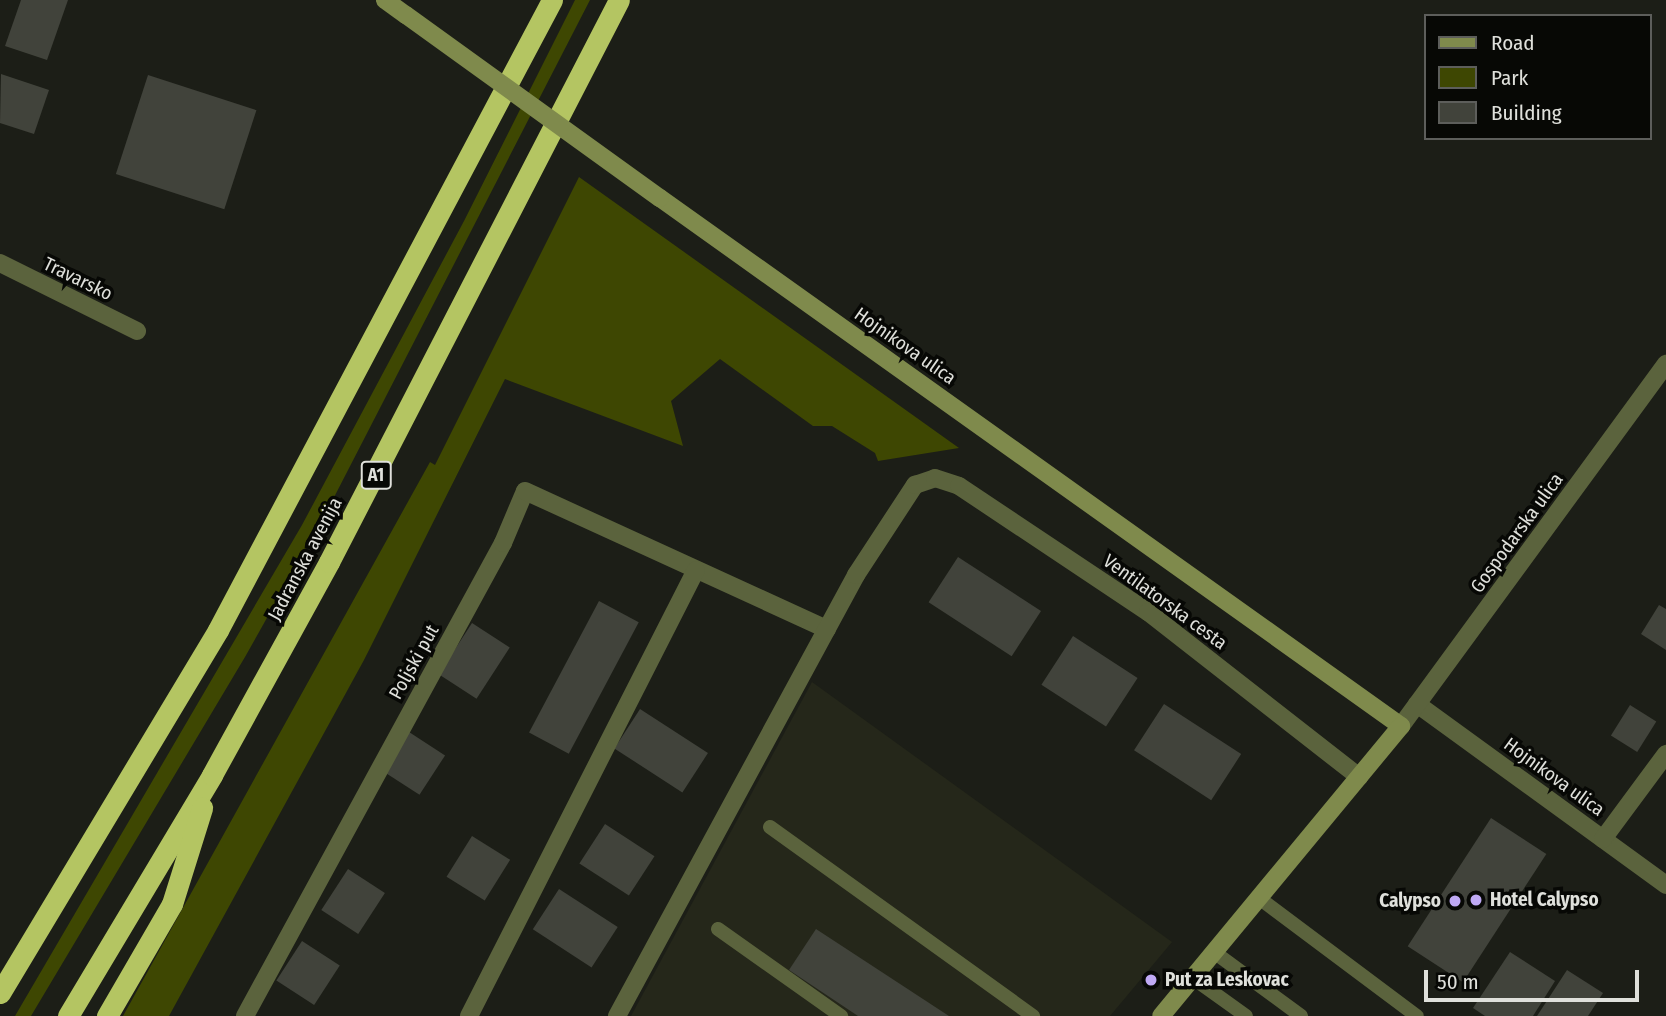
<!DOCTYPE html>
<html>
<head>
<meta charset="utf-8">
<style>
  body { margin:0 }
  #map { position:relative; width:1666px; height:1016px; overflow:hidden; background:#1c1e17; font-family:"Fira Sans Condensed",sans-serif }
  div>[style] { position:absolute }
  .built>* { inset:0; background:#25271a }
  .green>* { inset:0; background:#3e4702 }
  .building>* { inset:0; background:#41433b; transform-origin:0 0 }
  .service>* { height:14px; margin:-7px; padding:0 7px; transform-origin:7px; border-radius:7px; background:#5b633d }
  .minor>* { height:18px; margin:-9px; padding:0 9px; transform-origin:9px; border-radius:9px; background:#5b633d }
  .secondary>* { height:18px; margin:-9px; padding:0 9px; transform-origin:9px; border-radius:9px; background:#7f8a4c }
  .motorway>* { height:21px; margin:-10.5px; padding:0 10.5px; transform-origin:10.5px; border-radius:10.5px; background:#b4c562 }
  .secondary-bridge>* { height:18px; margin:-9px; padding:0 9px; transform-origin:9px; border-radius:9px; background:#7f8a4c }
  .dots>* { width:19px; height:19px; translate:-50% -50%; box-sizing:border-box; border:4px solid #070805; border-radius:50% }
  span { translate:-50% -50%; white-space:nowrap; text-align:center; line-height:1.15; -webkit-text-stroke:7px #070805; paint-order:stroke }
  .shield-label span { padding:2px 5px; background:#070805; border:2px solid; border-radius:5px; -webkit-text-stroke-width:0 }
  .shield-label { font-size:18px; color:#dfe0db; font-weight:700 }
  .street-label { font-size:19px; color:#dfe0db }
  .poi-label { font-size:19px; color:#dfe0db; font-weight:700 }
  .left { translate:0 -50%; text-align:left }
  .right { translate:-100% -50%; text-align:right }
  .legend { position:absolute; left:1424px; top:14px; width:228px; height:126px; box-sizing:border-box; background:#070805; border:2px solid #5d5e5b; margin:0; padding:9px 12px; list-style:none; font-size:21px; color:#dfe0db }
  .legend li { display:flex; align-items:center; gap:14px; height:35px }
  .legend b { width:35px; border:2px solid #5d5e5b }
  .scale { position:absolute; left:1424px; top:970px; width:215px; height:32px; box-sizing:border-box; border:4px solid #dfe0db; border-top:0; padding-left:9px; font-size:21px; line-height:24px; white-space:nowrap; color:#dfe0db; -webkit-text-stroke:5px #070805; paint-order:stroke }
</style>
</head>
<body>
<div id="map">
  <div class="built">
    <i style="clip-path:polygon(812px 682px,1172px 942px,1110px 1016px,631px 1016px)"></i>
  </div>
  <div class="green">
    <i style="clip-path:polygon(575px 0,590px 0,328px 509px,245px 657px,31px 1016px,15px 1016px,302px 525px,464px 221px)"></i>
    <i style="clip-path:polygon(579px 177px,959px 448px,878px 461px,875px 453px,832px 426px,813px 426px,720px 359px,671px 401px,683px 446px,505px 379px,364px 660px,169px 1016px,123px 1016px,430px 462px,435px 465px)"></i>
  </div>
  <div class="building">
    <i style="clip-path:polygon(21px 0,68px 0,47px 60px,5px 46px)"></i>
    <i style="clip-path:polygon(1px 74px,49px 90px,34px 134px,0 123px)"></i>
    <i style="left:148px;top:75px;width:114px;height:104px;rotate:18deg"></i>
    <i style="left:958px;top:557px;width:99px;height:54px;rotate:33deg"></i>
    <i style="left:599px;top:601px;width:45px;height:149px;rotate:28deg"></i>
    <i style="clip-path:polygon(1659px 605px,1666px 609px,1666px 650px,1641px 634px)"></i>
    <i style="left:472px;top:623px;width:45px;height:61px;rotate:33deg"></i>
    <i style="left:1073px;top:636px;width:77px;height:58px;rotate:33deg"></i>
    <i style="left:1164px;top:704px;width:92px;height:55px;rotate:33deg"></i>
    <i style="left:1630px;top:705px;width:31px;height:36px;rotate:32deg"></i>
    <i style="left:640px;top:709px;width:81px;height:47px;rotate:33deg"></i>
    <i style="left:409px;top:732px;width:43px;height:47px;rotate:33deg"></i>
    <i style="left:1491px;top:818px;width:66px;height:153px;rotate:33deg"></i>
    <i style="left:605px;top:824px;width:59px;height:47px;rotate:33deg"></i>
    <i style="left:472px;top:836px;width:45px;height:48px;rotate:32deg"></i>
    <i style="left:348px;top:869px;width:44px;height:49px;rotate:33deg"></i>
    <i style="left:559px;top:889px;width:70px;height:48px;rotate:33deg"></i>
    <i style="clip-path:polygon(816px 929px,949px 1016px,858px 1016px,789px 970px)"></i>
    <i style="left:302px;top:941px;width:45px;height:47px;rotate:33deg"></i>
    <i style="clip-path:polygon(1510px 952px,1555px 981px,1533px 1016px,1485px 1016px,1473px 1008px)"></i>
    <i style="clip-path:polygon(1567px 970px,1603px 993px,1588px 1016px,1537px 1016px)"></i>
  </div>
  <div class="service">
    <i style="left:770px;top:827px;width:324px;rotate:35.7deg"></i>
    <i style="left:1259px;top:898px;width:197px;rotate:36.8deg"></i>
    <i style="left:718px;top:929px;width:151px;rotate:35.3deg"></i>
    <i style="left:1214px;top:952px;width:108px;rotate:36.3deg"></i>
    <i style="left:1193px;top:978px;width:65px;rotate:35.6deg"></i>
  </div>
  <div class="minor">
    <i style="left:0;top:263px;width:153px;rotate:26.4deg"></i>
    <i style="left:1417px;top:704px;width:308px;rotate:36deg"></i>
    <i style="left:1401px;top:726px;width:449px;rotate:-53.8deg"></i>
    <i style="left:1603px;top:839px;width:106px;rotate:-53.5deg"></i>
    <i style="left:245px;top:1016px;width:539px;rotate:-61.39deg"></i>
    <i style="left:503px;top:543px;width:56px;rotate:-67.1deg"></i>
    <i style="left:525px;top:491px;width:332px;rotate:24.6deg"></i>
    <i style="left:469px;top:1016px;width:500px;rotate:-63.03deg"></i>
    <i style="left:617px;top:1016px;width:502px;rotate:-61.54deg"></i>
    <i style="left:856px;top:575px;width:108px;rotate:-56.8deg"></i>
    <i style="left:915px;top:485px;width:21px;rotate:-19deg"></i>
    <i style="left:935px;top:478px;width:25px;rotate:18deg"></i>
    <i style="left:959px;top:486px;width:227px;rotate:33.7deg"></i>
    <i style="left:1148px;top:612px;width:268px;rotate:38deg"></i>
  </div>
  <div class="secondary">
    <i style="left:385px;top:0;width:26px;rotate:36deg"></i>
    <i style="left:660px;top:198px;width:910px;rotate:35.47deg"></i>
    <i style="left:1401px;top:726px;width:376px;rotate:129.6deg"></i>
  </div>
  <div class="motorway">
    <i style="left:0;top:993px;width:423px;rotate:-59deg"></i>
    <i style="left:218px;top:630px;width:713px;rotate:-62.07deg"></i>
    <i style="left:68px;top:1016px;width:281px;rotate:-59.1deg"></i>
    <i style="left:212px;top:775px;width:243px;rotate:-61.2deg"></i>
    <i style="left:329px;top:562px;width:632px;rotate:-62.71deg"></i>
    <i style="left:107px;top:1016px;width:129px;rotate:-59.9deg"></i>
    <i style="left:172px;top:904px;width:101px;rotate:-72.6deg"></i>
  </div>
  <div class="secondary-bridge">
    <i style="left:406px;top:15px;width:313px;rotate:35.8deg"></i>
  </div>
  <div class="dots">
    <i style="left:1476px;top:900px;background:#bfa9f4"></i>
    <i style="left:1455px;top:901px;background:#bfa9f4"></i>
    <i style="left:1151px;top:980px;background:#bfa9f4"></i>
  </div>
  <div class="shield-label">
    <span style="left:376px;top:475px">A1</span>
  </div>
  <div class="street-label">
    <span style="left:78px;top:279px;rotate:26deg">Travarsko</span>
    <span style="left:905px;top:346px;rotate:35deg">Hojnikova ulica</span>
    <span style="left:1517px;top:533px;rotate:-54deg">Gospodarska ulica</span>
    <span style="left:305px;top:559px;rotate:-62deg">Jadranska avenija</span>
    <span style="left:1165px;top:602px;rotate:36deg">Ventilatorska cesta</span>
    <span style="left:414px;top:662px;rotate:-61deg">Poljski put</span>
    <span style="left:1554px;top:777px;rotate:36deg">Hojnikova ulica</span>
  </div>
  <div class="poi-label">
    <span class="left" style="left:1490px;top:900px">Hotel Calypso</span>
    <span class="right" style="left:1441px;top:901px">Calypso</span>
    <span class="left" style="left:1165px;top:980px">Put za Leskovac</span>
  </div>
  <ul class="legend">
  <li><b style="height:9px;background:#7f8a4c"></b>Road</li>
  <li><b style="height:19px;background:#3e4702"></b>Park</li>
  <li><b style="height:19px;background:#41433b"></b>Building</li>
  </ul>
  <div class="scale">50 m</div>
</div>
</body>
</html>
